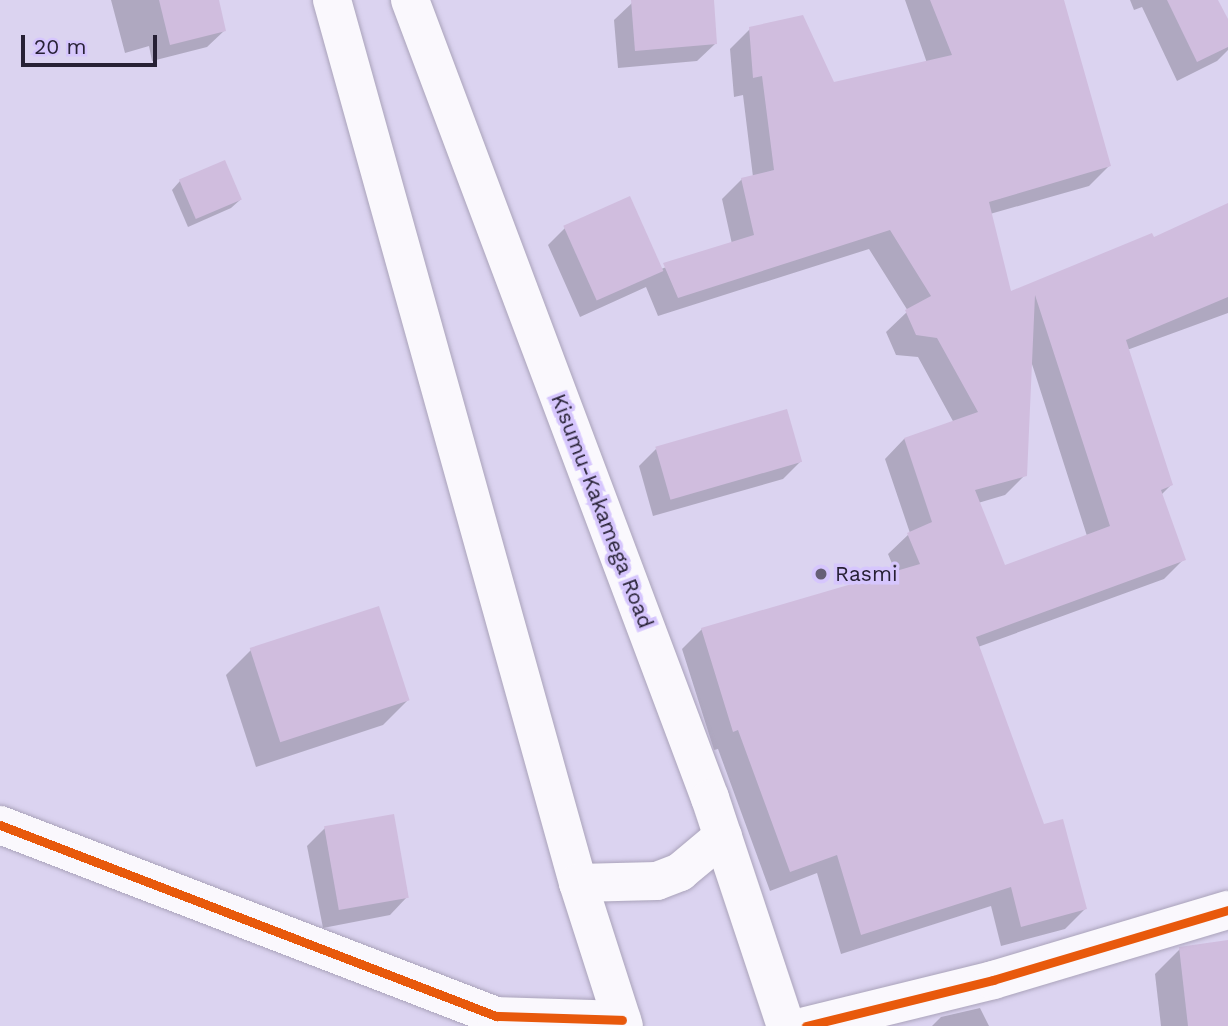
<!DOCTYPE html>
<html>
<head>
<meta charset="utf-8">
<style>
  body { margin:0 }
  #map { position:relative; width:1228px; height:1026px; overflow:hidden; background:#dbd3f0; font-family:"Work Sans",sans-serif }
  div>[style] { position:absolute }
  .shadow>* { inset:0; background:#0003 }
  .building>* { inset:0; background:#d0bdde; transform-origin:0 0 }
  .roads { filter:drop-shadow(0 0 2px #aaa3ba) drop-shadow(0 0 2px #aaa3ba) }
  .minor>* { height:38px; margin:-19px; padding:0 19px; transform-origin:19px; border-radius:19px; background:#faf8fd }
  .highway>* { height:38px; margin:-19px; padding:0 19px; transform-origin:19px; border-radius:19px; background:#faf8fd }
  .cycleway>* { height:9px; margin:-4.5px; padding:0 4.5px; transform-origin:4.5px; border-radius:4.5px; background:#e8590c }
  .dots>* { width:19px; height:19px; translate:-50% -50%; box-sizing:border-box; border:4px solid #d6c6fd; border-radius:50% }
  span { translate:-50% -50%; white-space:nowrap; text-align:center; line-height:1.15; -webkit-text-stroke:7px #d6c6fd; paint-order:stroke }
  .street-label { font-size:21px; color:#272135 }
  .poi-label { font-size:21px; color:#272135 }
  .left { translate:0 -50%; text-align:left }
  .scale { position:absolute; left:21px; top:35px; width:136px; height:32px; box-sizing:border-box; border:4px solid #272135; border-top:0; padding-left:9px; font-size:21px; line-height:24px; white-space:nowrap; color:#272135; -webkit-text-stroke:5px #d6c6fd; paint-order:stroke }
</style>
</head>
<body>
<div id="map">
  <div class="shadow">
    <i style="clip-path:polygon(111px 0,217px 0,225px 30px,207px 47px,152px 61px,149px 46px,125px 53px)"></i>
    <i style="clip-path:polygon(712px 0,715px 44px,697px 61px,618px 68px,614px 20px,632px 3px)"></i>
    <i style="clip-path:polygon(evenodd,905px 0,1062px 0,1109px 166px,1089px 186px,990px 214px,1010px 294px,1153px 239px,1228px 205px,1228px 313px,1127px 350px,1171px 485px,1161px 495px,1184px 559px,1164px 579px,978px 647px,1043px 826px,1085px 909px,1065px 929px,1001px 946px,991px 906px,841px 954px,817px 873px,770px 891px,718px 749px,714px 750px,682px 649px,702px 629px,896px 573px,888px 554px,910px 533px,885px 459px,904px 439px,954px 423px,918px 357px,896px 355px,886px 332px,908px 311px,869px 249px,658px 316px,646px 287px,580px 317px,548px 245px,565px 228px,661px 269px,732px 244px,722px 199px,742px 179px,753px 177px,743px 95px,734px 97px,730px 49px,750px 29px,833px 84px,927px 63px,905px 0,1031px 361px,1087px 536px,1004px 567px,978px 503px,1005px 495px,1025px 475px,1031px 361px)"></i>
    <i style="clip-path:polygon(1130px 0,1216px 0,1228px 23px,1228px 50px,1217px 61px,1177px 81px,1142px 7px,1134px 10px)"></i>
    <i style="clip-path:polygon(180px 181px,240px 200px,231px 208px,188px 227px,172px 190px)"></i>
    <i style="clip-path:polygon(656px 449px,800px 462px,783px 479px,653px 516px,639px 466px)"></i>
    <i style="clip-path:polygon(251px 650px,408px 700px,383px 725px,256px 767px,226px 675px)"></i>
    <i style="clip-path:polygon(325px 828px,407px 897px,390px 915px,323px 928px,307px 846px)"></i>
    <i style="clip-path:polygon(1228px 942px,1228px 1026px,1161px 1026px,1155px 974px,1180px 949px)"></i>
    <i style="clip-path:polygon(980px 1008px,989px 1026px,932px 1026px,941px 1017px)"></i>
  </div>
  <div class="building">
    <i style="clip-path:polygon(159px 0,219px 0,226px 31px,170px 45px)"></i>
    <i style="clip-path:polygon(631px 0,714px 0,717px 44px,635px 51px)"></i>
    <i style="clip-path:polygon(evenodd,930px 0,1064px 0,1111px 166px,989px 202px,1011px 291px,1152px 233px,1154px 237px,1228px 203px,1228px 297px,1126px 340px,1173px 485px,1161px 490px,1186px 560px,976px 637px,1044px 824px,1063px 819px,1087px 909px,1021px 927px,1011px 887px,861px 935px,837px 855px,790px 872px,738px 730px,733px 732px,701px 628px,920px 564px,907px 533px,932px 522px,904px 438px,978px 412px,937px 338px,916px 335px,905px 310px,931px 296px,890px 230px,678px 298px,663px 263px,754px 235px,741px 178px,774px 170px,762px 76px,753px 78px,749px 27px,803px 15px,834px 82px,952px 55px,930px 0,1035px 295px,1110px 526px,1005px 565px,975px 490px,1027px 476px,1035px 295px)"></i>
    <i style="clip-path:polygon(1167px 0,1218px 0,1228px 19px,1228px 47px,1197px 62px)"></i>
    <i style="left:225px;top:160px;width:43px;height:50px;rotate:67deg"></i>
    <i style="left:630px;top:196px;width:82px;height:73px;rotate:66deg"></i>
    <i style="left:787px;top:409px;width:55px;height:137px;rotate:74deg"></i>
    <i style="left:379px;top:606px;width:99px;height:136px;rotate:72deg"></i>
    <i style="left:394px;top:814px;width:85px;height:71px;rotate:80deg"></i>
    <i style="clip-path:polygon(1228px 940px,1228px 1026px,1188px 1026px,1179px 947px)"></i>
  </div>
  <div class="roads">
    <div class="minor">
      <i style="left:0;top:825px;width:532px;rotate:21.06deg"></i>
      <i style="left:496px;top:1016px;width:126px;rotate:1.8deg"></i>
      <i style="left:806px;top:1026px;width:193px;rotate:-13.8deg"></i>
      <i style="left:993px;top:980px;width:245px;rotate:-16.6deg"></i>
    </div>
    <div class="highway">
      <i style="left:332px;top:0;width:917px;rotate:74.43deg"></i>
      <i style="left:578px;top:883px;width:150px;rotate:72.2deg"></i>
      <i style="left:410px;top:0;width:853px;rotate:69.4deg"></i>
      <i style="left:710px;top:798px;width:240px;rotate:71.6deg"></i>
      <i style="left:578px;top:883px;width:79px;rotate:-1.5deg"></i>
      <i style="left:657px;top:881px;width:25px;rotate:-21deg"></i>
      <i style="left:680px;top:872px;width:56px;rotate:-39.9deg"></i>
    </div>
  </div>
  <div class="cycleway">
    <i style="left:0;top:825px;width:532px;rotate:21.06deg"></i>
    <i style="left:496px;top:1016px;width:126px;rotate:1.8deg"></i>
    <i style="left:806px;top:1026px;width:193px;rotate:-13.8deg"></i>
    <i style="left:993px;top:980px;width:245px;rotate:-16.6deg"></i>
  </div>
  <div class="dots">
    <i style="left:821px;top:574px;background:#665f76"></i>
  </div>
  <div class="street-label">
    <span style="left:602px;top:511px;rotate:69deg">Kisumu-Kakamega Road</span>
  </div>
  <div class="poi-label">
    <span class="left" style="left:835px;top:574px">Rasmi</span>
  </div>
  <div class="scale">20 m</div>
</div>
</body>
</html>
